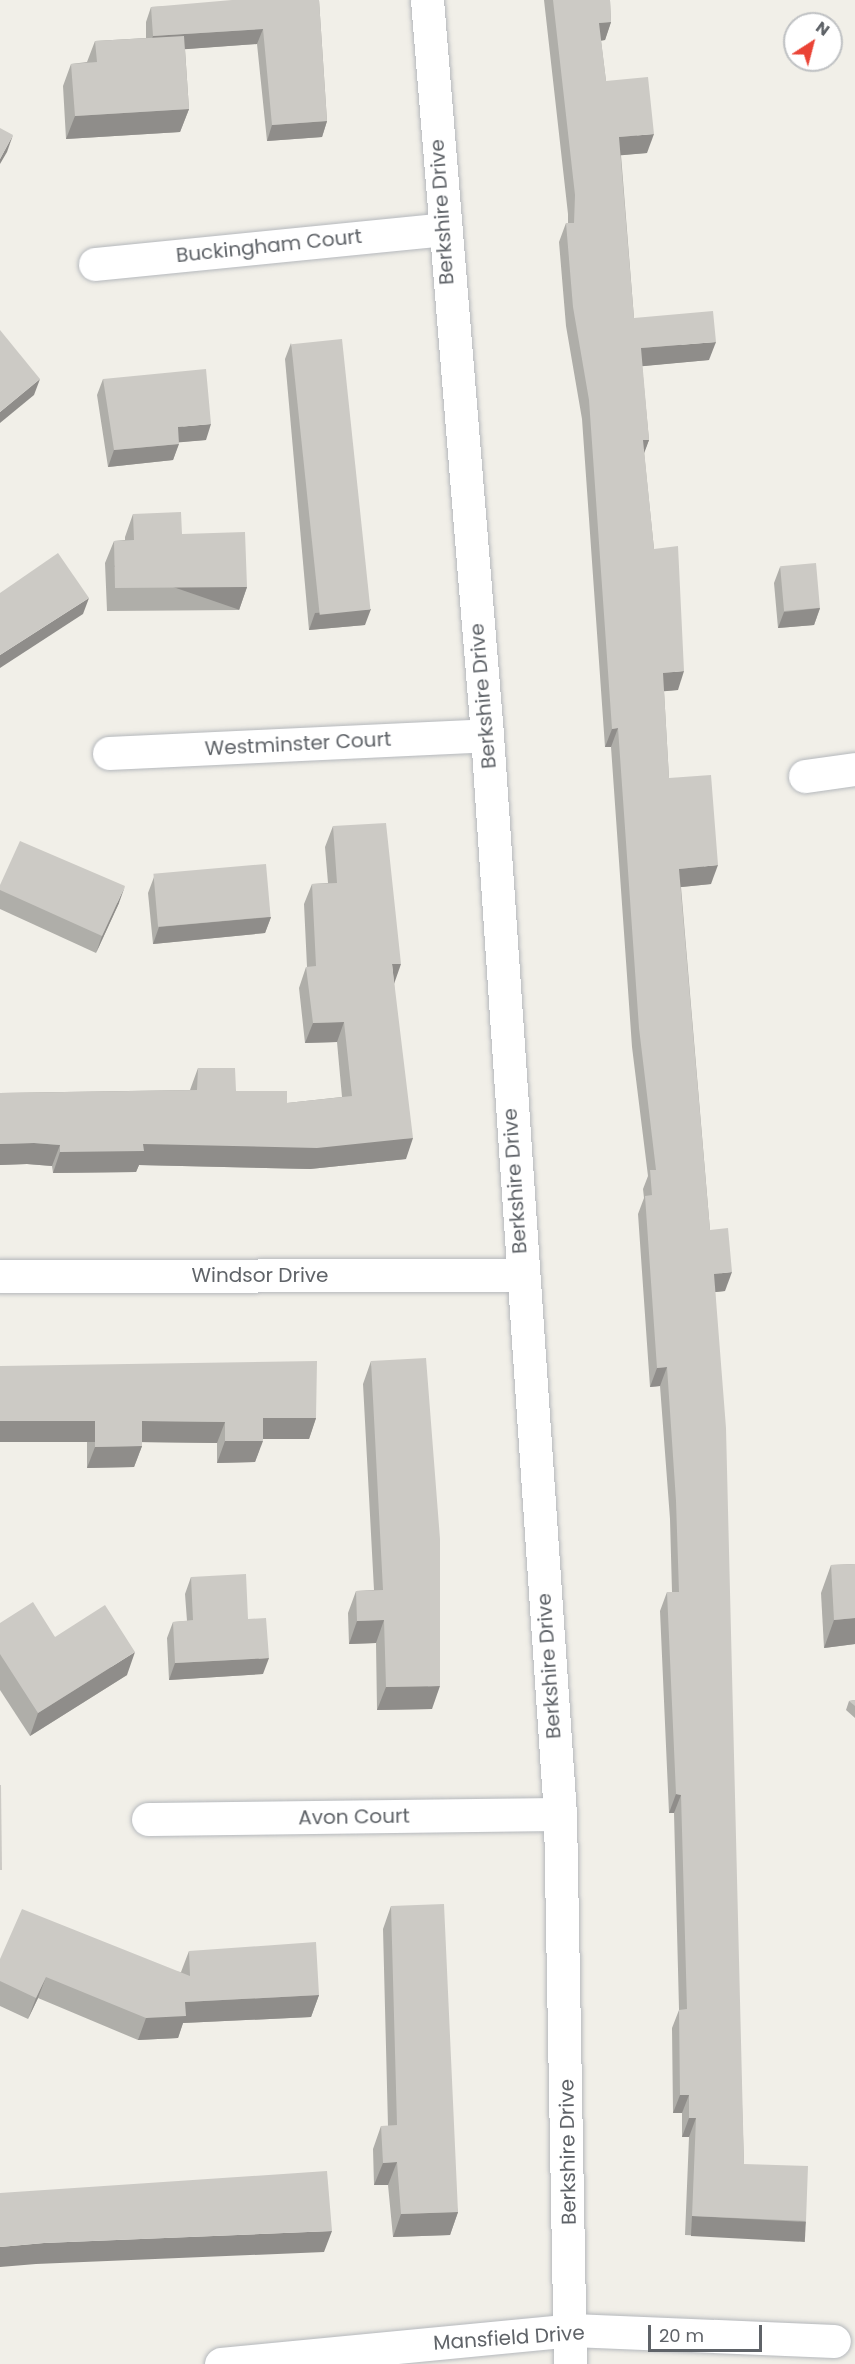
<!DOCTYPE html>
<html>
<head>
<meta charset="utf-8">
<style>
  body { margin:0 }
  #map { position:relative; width:855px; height:2364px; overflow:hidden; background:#f1efe8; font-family:Poppins,sans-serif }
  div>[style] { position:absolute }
  .roads { filter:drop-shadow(0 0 2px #b5b8bc) drop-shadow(0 0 2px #b5b8bc) }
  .minor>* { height:33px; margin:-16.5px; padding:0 16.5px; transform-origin:16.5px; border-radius:16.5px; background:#fff }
  .wall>* { inset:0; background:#afaea9 }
  .shaded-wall>* { inset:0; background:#8f8d8a; transform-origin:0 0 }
  .building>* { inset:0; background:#cccac5; transform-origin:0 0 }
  span { translate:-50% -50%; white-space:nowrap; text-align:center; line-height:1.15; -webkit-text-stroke:4.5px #fff; paint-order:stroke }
  .street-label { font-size:20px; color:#5f6368 }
  .north { position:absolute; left:783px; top:12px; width:60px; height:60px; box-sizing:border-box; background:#fff; border:2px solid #bfc1c3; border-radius:50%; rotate:36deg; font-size:16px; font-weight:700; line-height:24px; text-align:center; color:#5f6368 }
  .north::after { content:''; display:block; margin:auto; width:21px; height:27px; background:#ea4335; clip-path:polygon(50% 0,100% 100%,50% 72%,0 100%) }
  .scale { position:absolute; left:648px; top:2325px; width:114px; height:27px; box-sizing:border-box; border:3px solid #5f6368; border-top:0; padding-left:8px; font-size:18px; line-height:21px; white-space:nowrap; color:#5f6368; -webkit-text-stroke:4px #fff; paint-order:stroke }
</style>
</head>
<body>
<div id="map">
  <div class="roads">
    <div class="minor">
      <i style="left:427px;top:0;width:737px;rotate:85.33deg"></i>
      <i style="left:487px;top:735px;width:1081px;rotate:86.13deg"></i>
      <i style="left:560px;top:1814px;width:550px;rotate:88.96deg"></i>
      <i style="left:95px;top:264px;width:350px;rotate:-5.7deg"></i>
      <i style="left:109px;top:753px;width:378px;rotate:-2.7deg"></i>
      <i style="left:805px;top:776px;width:50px;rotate:-8deg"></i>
      <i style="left:0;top:1276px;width:521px;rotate:-0.11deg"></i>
      <i style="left:148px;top:1819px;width:412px;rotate:-0.7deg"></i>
      <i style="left:221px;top:2364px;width:353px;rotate:-5.5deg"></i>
      <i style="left:572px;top:2330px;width:262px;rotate:2.4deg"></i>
    </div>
  </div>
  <div class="wall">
    <i style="clip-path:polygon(319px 0,327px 121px,322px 137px,267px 141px,257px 44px,185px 49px,189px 109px,180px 132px,66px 139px,63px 86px,71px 64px,87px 62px,95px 41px,146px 38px,146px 22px,151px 7px)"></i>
    <i style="clip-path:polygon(544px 0,610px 0,611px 22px,605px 40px,601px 41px,606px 81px,647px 153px,621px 155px,634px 318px,709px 360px,642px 366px,649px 440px,644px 452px,654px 549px,678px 690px,664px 691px,669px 778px,711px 884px,681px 887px,710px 1230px,725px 1291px,715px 1292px,744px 2164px,806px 2221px,799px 2240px,685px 2235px,689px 2137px,682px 2137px,682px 2113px,673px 2113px,672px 2028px,679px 2010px,679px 2009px,674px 1813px,669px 1813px,660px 1611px,667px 1592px,672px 1592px,670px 1519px,660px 1386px,650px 1387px,638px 1214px,644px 1198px,643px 1189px,648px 1176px,632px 1047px,611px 747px,605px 747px,582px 419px,566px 326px,559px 242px,566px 223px,568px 223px,568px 214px)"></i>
    <i style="clip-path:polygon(291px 343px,365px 625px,309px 630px,285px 359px)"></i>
    <i style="clip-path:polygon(103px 379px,206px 440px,179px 442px,173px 460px,108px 467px,97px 395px)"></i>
    <i style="clip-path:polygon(133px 514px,182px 534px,247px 587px,239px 610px,107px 611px,105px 563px,114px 541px,125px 540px,125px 537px)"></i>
    <i style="clip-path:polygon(780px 567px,820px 608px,814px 625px,778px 628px,774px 583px)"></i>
    <i style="clip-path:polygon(333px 826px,394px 983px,406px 1159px,310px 1169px,139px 1165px,136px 1172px,53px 1173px,52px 1166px,27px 1164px,0 1165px,0 1093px,190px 1090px,198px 1068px,236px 1091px,287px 1103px,342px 1097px,337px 1042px,305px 1043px,299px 988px,306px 967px,307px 967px,304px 904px,312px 884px,328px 883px,325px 847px)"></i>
    <i style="clip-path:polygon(154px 877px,271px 917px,265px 933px,153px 944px,148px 893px)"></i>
    <i style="clip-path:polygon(0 885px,119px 903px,96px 953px,0 909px)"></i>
    <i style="clip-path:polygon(371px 1361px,432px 1709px,377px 1710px,376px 1643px,349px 1644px,348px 1613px,356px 1591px,374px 1590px,363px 1384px)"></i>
    <i style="clip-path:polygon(0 1366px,316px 1418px,309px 1439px,263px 1439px,255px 1462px,217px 1463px,217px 1443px,142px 1442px,142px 1446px,134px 1467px,87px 1468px,87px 1442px)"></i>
    <i style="clip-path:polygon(855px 1564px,855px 1644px,824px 1648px,821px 1593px,831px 1565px)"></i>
    <i style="clip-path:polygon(191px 1577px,248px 1619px,263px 1674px,169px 1680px,167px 1638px,173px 1622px,187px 1621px,185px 1594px)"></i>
    <i style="clip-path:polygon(0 1623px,55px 1637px,127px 1675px,30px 1736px,0 1690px)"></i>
    <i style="clip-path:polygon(855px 1700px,855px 1718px,846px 1710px,849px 1701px)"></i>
    <i style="clip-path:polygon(391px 1906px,458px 2212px,450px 2235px,393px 2237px,388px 2185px,374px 2185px,373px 2149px,381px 2126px,388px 2126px,383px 1929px)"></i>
    <i style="clip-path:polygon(189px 1951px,319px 1995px,311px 2017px,183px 2023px,178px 2038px,138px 2040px,38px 1998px,28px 2019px,0 2006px,0 1959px,181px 1972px)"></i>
  </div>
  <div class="shaded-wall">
    <i style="clip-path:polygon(611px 22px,605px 40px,592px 41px,599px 23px)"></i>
    <i style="clip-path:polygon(263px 29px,257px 44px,147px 52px,153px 36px)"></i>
    <i style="clip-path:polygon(189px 109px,180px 132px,66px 139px,75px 116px)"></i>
    <i style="clip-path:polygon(327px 121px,322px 137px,267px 141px,272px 125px)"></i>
    <i style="clip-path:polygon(654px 134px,647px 153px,613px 156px,619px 137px)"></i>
    <i style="clip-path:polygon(13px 135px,7px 152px,0 164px,0 159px)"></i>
    <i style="clip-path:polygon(716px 342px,709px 360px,634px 367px,641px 348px)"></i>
    <i style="clip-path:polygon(40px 379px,34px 395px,0 423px,0 412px)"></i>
    <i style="clip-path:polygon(211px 424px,206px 440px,172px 443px,178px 427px)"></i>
    <i style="clip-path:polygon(643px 440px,649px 440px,642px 459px)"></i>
    <i style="clip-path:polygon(179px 444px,173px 460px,108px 467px,114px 450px)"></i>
    <i style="left:247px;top:587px;width:24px;height:132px;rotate:109deg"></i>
    <i style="clip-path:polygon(89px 598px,83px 614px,0 668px,0 655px)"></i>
    <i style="clip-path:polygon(820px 608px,814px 625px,778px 628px,784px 612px)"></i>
    <i style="clip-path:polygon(371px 609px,365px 625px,309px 630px,315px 613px)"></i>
    <i style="clip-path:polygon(684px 671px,678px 690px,656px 692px,663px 673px)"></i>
    <i style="clip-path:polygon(618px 728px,611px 747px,605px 747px,612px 729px)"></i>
    <i style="clip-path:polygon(718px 865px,711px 884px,672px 888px,679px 869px)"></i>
    <i style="clip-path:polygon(125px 886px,119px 903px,96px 953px,102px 936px)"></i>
    <i style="clip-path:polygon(271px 917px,265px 933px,153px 944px,159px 927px)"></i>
    <i style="clip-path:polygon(392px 964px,401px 964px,394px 984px)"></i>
    <i style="clip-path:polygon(344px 1022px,337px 1042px,305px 1043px,313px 1023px)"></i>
    <i style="clip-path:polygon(413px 1138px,406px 1159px,310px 1169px,139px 1165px,136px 1172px,53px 1173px,60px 1152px,143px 1144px)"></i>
    <i style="clip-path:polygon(34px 1143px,60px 1145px,52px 1166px,27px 1164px,0 1165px,0 1144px)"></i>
    <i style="clip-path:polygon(732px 1272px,725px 1291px,707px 1293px,714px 1274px)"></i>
    <i style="clip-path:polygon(667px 1367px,660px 1386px,650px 1387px,657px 1368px)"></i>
    <i style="clip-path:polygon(263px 1418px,316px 1418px,309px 1439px,255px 1439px)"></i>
    <i style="left:0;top:1421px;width:95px;height:21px"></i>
    <i style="clip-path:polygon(142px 1421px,225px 1422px,217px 1443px,134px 1442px)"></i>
    <i style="clip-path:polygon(225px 1441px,263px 1441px,255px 1462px,217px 1463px)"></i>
    <i style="clip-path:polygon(142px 1446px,134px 1467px,87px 1468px,95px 1447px)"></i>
    <i style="clip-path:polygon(855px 1618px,855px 1644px,824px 1648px,834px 1620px)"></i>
    <i style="clip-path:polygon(384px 1620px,376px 1643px,349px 1644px,357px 1621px)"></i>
    <i style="clip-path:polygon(135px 1652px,127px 1675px,30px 1736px,38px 1713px)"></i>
    <i style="clip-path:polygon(269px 1658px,263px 1674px,169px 1680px,175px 1663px)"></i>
    <i style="clip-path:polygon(440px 1686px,432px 1709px,377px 1710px,386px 1687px)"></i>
    <i style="clip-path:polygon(676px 1794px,681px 1795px,674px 1813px,669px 1813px)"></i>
    <i style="clip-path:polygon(46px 1977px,38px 1998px,28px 2019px,36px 1998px)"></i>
    <i style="clip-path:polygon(319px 1995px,311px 2017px,183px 2023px,178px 2038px,138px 2040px,146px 2018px,185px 2002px)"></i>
    <i style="clip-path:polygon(680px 2095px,689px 2095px,682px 2113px,673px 2113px)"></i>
    <i style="clip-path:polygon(689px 2118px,696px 2118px,689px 2137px,682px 2137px)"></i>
    <i style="clip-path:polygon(397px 2162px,388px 2185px,374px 2185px,383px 2163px)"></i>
    <i style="clip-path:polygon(458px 2212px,450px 2235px,393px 2237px,401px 2214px)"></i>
    <i style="left:692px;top:2216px;width:114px;height:20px;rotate:3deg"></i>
    <i style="clip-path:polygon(332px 2231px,324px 2252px,36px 2264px,0 2267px,0 2247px,44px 2243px)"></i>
  </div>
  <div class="building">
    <i style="clip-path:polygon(232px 0,319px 0,327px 121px,272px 125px,263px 29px,153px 36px,151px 7px)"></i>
    <i style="clip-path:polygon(553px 0,610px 0,611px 22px,599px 23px,606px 81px,648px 77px,654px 134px,619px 137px,634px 318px,713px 311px,716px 342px,641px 348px,649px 440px,643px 440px,654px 549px,678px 546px,684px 671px,663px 673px,669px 778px,711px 775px,718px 865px,679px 869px,710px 1230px,728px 1228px,732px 1272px,714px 1274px,726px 1428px,744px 2164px,808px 2166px,806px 2221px,692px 2216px,696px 2118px,689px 2118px,689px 2095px,680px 2095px,679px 2010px,687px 2009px,681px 1795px,676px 1794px,667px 1592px,679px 1592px,676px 1501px,667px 1367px,657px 1368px,645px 1196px,652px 1195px,650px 1170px,656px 1170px,639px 1028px,618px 728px,612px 729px,589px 400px,573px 307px,566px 223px,574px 223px,575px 195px)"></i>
    <i style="clip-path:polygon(184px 36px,189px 109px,75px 116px,71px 64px,97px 62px,95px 41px)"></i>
    <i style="clip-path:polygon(0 128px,13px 135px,0 159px)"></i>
    <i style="clip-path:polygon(0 330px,40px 379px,0 412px)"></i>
    <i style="left:342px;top:339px;width:272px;height:51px;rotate:84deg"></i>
    <i style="clip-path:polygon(206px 369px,211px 424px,178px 427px,179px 444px,114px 450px,103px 379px)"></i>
    <i style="clip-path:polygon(181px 512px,182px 534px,245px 532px,247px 587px,115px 588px,114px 541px,134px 540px,133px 514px)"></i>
    <i style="clip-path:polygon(58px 553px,89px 598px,0 655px,0 593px)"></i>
    <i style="left:816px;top:563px;width:45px;height:36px;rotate:85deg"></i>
    <i style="clip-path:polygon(386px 823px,401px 964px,392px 964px,413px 1138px,317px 1148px,143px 1144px,144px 1151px,60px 1152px,60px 1145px,34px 1143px,0 1144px,0 1093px,197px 1090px,198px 1068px,235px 1068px,236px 1091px,287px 1091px,287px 1103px,352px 1096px,344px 1022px,313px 1023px,306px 967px,316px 966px,312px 884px,337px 883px,333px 826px)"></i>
    <i style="clip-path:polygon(20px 841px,125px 886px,102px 936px,0 890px,0 885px)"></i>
    <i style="left:266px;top:864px;width:53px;height:113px;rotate:85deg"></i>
    <i style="clip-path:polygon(426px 1358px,440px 1539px,440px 1686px,386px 1687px,384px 1620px,357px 1621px,356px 1591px,383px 1590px,371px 1361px)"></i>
    <i style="clip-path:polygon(317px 1361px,316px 1418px,263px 1418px,263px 1441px,225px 1441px,225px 1422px,142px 1421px,142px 1446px,95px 1447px,95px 1421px,0 1421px,0 1366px)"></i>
    <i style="clip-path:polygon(855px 1564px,855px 1618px,834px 1620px,831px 1565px)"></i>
    <i style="clip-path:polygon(246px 1574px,248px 1619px,266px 1618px,269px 1658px,175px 1663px,173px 1622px,193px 1620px,191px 1577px)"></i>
    <i style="clip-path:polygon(33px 1602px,55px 1637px,105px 1605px,135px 1652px,38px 1713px,0 1654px,0 1623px)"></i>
    <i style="clip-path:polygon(855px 1700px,855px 1706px,849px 1701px)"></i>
    <i style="clip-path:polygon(0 1785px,1px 1785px,2px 1870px,0 1870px)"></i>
    <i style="clip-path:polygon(444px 1904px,458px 2212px,401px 2214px,397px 2162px,383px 2163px,381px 2126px,397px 2125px,391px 1906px)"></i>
    <i style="clip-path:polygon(22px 1909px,190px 1976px,189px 1951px,316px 1942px,319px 1995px,185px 2002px,186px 2016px,146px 2018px,46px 1977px,36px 1998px,0 1981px,0 1959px)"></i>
    <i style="clip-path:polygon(327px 2171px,332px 2231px,44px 2243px,0 2247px,0 2193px)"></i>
  </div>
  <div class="street-label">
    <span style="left:442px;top:212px;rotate:-94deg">Berkshire Drive</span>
    <span style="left:269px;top:246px;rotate:-6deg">Buckingham Court</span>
    <span style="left:483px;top:696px;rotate:-95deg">Berkshire Drive</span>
    <span style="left:298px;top:744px;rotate:-3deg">Westminster Court</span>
    <span style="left:515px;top:1181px;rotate:-94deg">Berkshire Drive</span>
    <span style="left:260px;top:1275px">Windsor Drive</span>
    <span style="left:549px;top:1666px;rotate:-94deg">Berkshire Drive</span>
    <span style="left:354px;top:1817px;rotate:-1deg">Avon Court</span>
    <span style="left:568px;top:2152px;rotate:-91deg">Berkshire Drive</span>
    <span style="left:509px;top:2338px;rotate:-4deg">Mansfield Drive</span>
  </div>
  <div class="north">N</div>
  <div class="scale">20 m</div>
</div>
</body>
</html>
